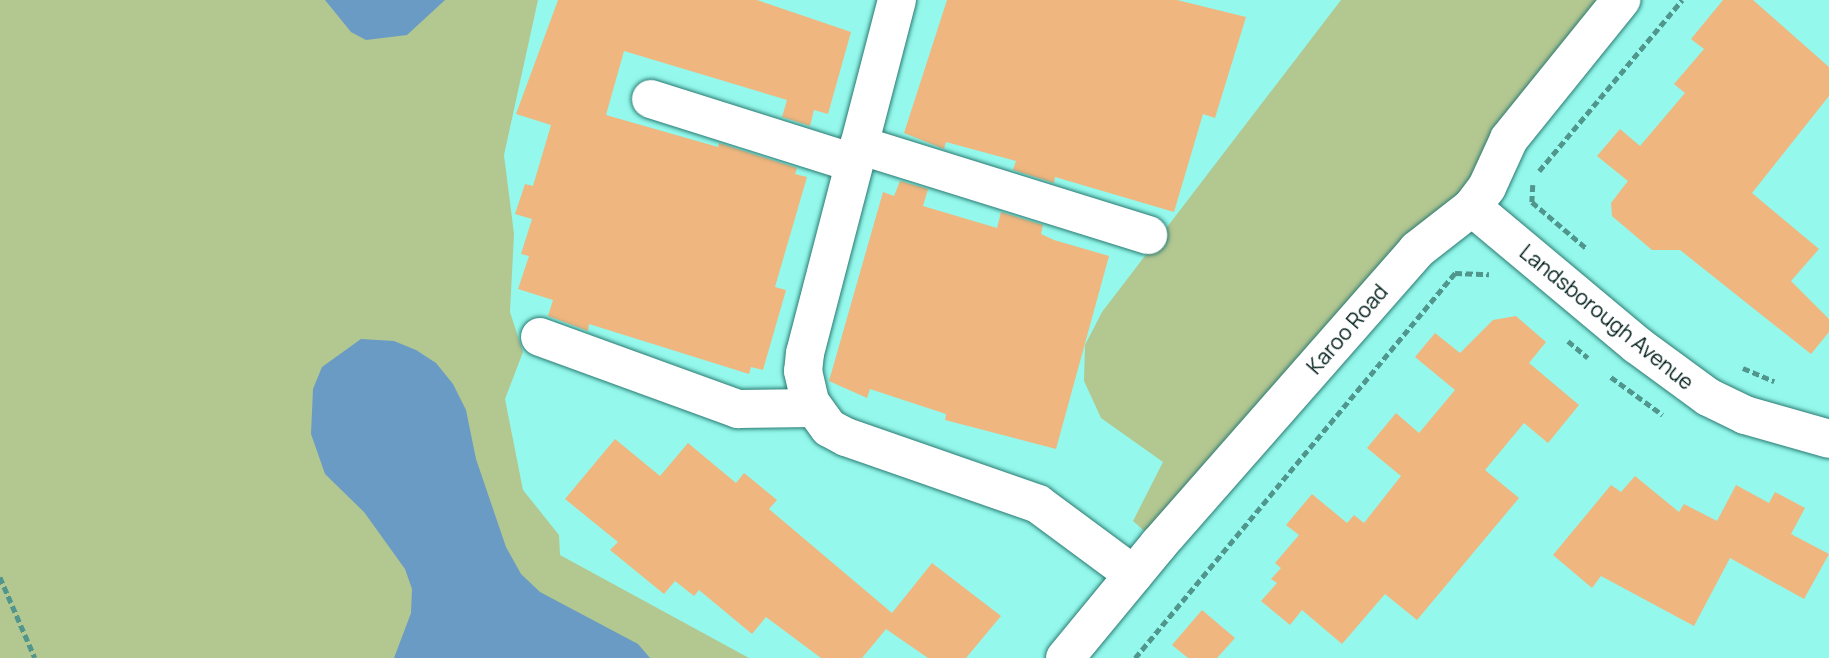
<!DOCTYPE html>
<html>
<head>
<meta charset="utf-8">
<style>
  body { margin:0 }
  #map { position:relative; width:1829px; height:658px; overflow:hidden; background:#94f9ec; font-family:Manrope,sans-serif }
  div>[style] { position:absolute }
  .green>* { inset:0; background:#b3c791 }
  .water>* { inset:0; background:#699bc5 }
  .building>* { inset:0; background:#efb67f }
  .path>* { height:4.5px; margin-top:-2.25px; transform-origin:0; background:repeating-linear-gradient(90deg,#50968d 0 7px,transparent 0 10.5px) }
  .roads { filter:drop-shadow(0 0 2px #2b7a72) drop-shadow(0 0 2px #2b7a72) }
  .minor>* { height:38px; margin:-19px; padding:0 19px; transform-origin:19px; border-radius:19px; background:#fff }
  span { translate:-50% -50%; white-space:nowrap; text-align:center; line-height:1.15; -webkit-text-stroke:7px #fff; paint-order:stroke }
  .street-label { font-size:21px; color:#001f1b }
</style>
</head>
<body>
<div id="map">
  <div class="green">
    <i style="clip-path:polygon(0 0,538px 0,504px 155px,514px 234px,510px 312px,523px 352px,505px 399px,523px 490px,559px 535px,560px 555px,749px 658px,0 658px)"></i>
    <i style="clip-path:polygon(1341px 0,1621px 0,1509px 139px,1159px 544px,1133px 521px,1163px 462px,1101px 418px,1084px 381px,1085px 345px,1102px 312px)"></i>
  </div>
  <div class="water">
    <i style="clip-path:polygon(325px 0,445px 0,407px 35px,366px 40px,351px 32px)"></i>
    <i style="clip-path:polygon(361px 339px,394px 341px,416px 350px,436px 363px,453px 384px,466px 410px,476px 459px,506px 547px,521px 574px,540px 592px,638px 644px,650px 658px,394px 658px,411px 613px,412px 589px,405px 569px,364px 512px,325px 474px,311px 434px,313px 389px,322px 367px)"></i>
  </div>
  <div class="building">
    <i style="clip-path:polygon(558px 0,757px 0,851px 32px,828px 114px,814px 110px,810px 126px,782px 117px,787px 100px,624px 51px,606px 115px,718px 147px,719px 143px,797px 168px,795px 174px,807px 177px,775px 287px,786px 290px,763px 370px,751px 367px,749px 374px,589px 324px,588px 331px,548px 316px,553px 300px,518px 289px,529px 256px,521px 254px,532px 219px,515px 214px,525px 184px,533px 186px,551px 125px,516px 114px)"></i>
    <i style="clip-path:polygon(947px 0,1177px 0,1246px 17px,1215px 118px,1203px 114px,1174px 212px,1055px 177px,1054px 183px,1013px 170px,1016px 161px,946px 142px,944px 149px,904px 133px)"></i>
    <i style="clip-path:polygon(1723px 0,1753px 0,1829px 67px,1829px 96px,1752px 193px,1819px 249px,1791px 281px,1829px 319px,1829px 332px,1811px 354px,1680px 250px,1652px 250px,1612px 216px,1611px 203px,1628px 181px,1597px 156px,1620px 129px,1640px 146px,1685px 93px,1674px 84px,1704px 49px,1691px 39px)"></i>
    <i style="clip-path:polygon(900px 181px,928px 189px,923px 206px,997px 228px,1001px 212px,1043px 225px,1041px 234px,1054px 240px,1109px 256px,1056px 449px,945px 420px,946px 414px,870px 389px,867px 398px,829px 381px,883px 192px,894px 196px)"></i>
    <i style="clip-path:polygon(1516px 316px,1546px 342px,1529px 363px,1579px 405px,1548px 443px,1524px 423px,1485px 470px,1519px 498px,1417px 620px,1385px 594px,1342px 644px,1302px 610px,1290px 625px,1261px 601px,1277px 583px,1271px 579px,1281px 568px,1275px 563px,1299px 535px,1286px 525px,1312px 494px,1347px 523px,1354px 515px,1364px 523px,1401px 476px,1367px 448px,1396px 413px,1419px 433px,1455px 390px,1415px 357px,1435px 333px,1460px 353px,1493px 320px)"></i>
    <i style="clip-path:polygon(615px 439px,660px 476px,688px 443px,736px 483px,744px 473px,777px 500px,769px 509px,892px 613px,932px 563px,1001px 616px,966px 658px,928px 658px,886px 629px,862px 658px,821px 658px,766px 617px,752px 634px,699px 590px,694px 596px,675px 581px,664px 594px,610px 550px,618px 542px,565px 499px)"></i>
    <i style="clip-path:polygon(1635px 476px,1679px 512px,1684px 504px,1717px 521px,1736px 485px,1769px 503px,1775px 492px,1805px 508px,1791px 534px,1829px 554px,1804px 599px,1730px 558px,1694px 626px,1601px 576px,1592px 588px,1553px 555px,1611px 485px,1621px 492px)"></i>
    <i style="clip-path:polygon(1202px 610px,1235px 638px,1217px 658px,1188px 658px,1172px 645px)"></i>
  </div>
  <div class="path">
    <i style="left:1539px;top:171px;width:223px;rotate:-50.1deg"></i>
    <i style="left:1533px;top:185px;width:17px;rotate:93deg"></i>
    <i style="left:1532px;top:202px;width:71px;rotate:40.4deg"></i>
    <i style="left:1568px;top:341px;width:26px;rotate:40deg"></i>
    <i style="left:1743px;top:368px;width:34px;rotate:23deg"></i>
    <i style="left:1611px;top:377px;width:64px;rotate:36.2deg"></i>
    <i style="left:0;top:577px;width:88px;rotate:66.6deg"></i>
    <i style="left:1135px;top:658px;width:501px;rotate:-50.27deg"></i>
    <i style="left:1455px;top:273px;width:34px;rotate:2deg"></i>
  </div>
  <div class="roads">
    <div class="minor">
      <i style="left:897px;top:0;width:365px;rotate:104.6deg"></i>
      <i style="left:805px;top:353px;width:18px;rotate:96deg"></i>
      <i style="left:803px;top:371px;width:32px;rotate:77deg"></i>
      <i style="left:810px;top:402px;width:32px;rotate:54deg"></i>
      <i style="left:829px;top:428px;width:19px;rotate:28deg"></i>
      <i style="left:846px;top:437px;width:203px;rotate:19.2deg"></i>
      <i style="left:1038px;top:504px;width:119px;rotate:36.5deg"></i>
      <i style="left:651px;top:99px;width:213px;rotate:17.5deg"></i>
      <i style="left:859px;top:145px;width:303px;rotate:17.3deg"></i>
      <i style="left:1472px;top:207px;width:215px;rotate:39.9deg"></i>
      <i style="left:1637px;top:345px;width:88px;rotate:36.2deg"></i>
      <i style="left:1708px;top:397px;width:41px;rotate:25.9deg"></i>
      <i style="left:1745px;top:415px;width:87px;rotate:15.9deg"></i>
      <i style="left:540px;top:337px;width:211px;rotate:20deg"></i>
      <i style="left:738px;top:409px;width:75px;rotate:-0.8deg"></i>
      <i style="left:1065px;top:658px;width:148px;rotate:-50.5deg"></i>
      <i style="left:1159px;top:544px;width:391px;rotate:-48.7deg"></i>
      <i style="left:1417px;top:250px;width:70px;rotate:-38deg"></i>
      <i style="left:1472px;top:207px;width:25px;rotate:-53deg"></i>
      <i style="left:1487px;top:187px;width:53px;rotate:-65.4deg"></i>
      <i style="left:1509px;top:139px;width:179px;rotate:-51.1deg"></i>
    </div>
  </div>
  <div class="street-label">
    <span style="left:1607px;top:317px;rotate:39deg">Landsborough Avenue</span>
    <span style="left:1347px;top:329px;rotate:-49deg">Karoo Road</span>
  </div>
</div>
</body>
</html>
